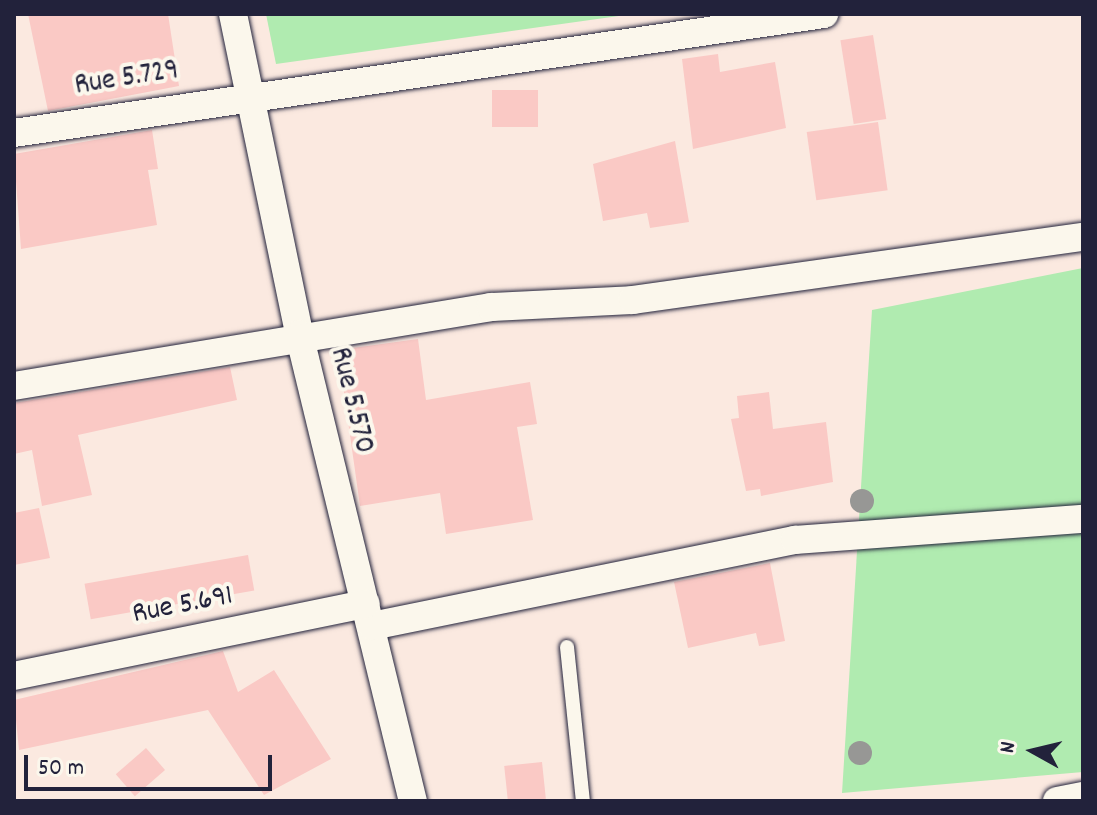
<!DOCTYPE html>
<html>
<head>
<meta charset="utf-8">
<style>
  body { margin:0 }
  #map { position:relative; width:1097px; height:815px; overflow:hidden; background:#fbe9e0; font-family:Dekko,sans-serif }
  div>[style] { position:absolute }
  .green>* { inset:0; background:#b0ebb0 }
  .building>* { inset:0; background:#fac9c5; transform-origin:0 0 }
  .roads { filter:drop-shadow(0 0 2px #22223b) drop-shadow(0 0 2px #22223b) }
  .service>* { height:14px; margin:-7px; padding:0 7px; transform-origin:7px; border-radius:7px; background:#fbf7ec }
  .minor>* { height:28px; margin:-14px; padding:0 14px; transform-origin:14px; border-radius:14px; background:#fbf7ec }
  .trees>* { width:24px; height:24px; margin:-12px; border-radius:50%; background:#979795 }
  span { translate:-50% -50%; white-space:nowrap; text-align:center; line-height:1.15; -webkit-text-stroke:8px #fbf7ec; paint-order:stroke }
  .street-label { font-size:30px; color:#22223b }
  .frame { position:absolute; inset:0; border:16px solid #22223b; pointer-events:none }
  .north { position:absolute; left:993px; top:711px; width:80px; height:80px; -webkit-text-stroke:6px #fbf7ec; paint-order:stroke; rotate:278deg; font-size:22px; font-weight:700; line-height:32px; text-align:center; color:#22223b }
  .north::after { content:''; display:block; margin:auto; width:28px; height:36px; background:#22223b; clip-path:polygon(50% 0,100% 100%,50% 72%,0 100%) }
  .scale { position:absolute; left:24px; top:755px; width:248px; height:36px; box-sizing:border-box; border:4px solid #22223b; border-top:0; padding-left:10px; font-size:24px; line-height:28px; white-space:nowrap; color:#22223b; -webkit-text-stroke:6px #fbf7ec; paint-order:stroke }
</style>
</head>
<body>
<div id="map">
  <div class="green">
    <i style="clip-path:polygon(266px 14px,633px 14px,276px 64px)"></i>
    <i style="clip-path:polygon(1083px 268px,1083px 772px,842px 793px,872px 310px)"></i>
  </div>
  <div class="building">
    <i style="clip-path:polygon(28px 14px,168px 14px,179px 86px,48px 111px)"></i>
    <i style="left:873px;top:35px;width:85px;height:33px;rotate:81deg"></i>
    <i style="clip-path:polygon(718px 54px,720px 72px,775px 62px,786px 128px,693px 149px,682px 59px)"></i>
    <i style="left:492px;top:90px;width:46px;height:37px"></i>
    <i style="left:878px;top:122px;width:69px;height:72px;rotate:82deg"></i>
    <i style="clip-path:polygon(152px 130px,158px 169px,148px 170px,157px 225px,21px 249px,14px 154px)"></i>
    <i style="clip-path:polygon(675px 141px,689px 222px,650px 228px,647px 213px,603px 221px,593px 164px)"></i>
    <i style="clip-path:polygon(418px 339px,426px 400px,530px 382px,537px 424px,517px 427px,533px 520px,446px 534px,440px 493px,360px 506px,338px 350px)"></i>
    <i style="clip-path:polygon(230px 367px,237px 400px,78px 435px,92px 495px,42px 506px,32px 450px,14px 454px,14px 403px)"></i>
    <i style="clip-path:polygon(769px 392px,773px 429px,826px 422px,833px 482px,761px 496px,760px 489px,746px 491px,731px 419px,739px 418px,737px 396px)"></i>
    <i style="clip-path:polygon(39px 508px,50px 558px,14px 565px,14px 513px)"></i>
    <i style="left:248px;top:555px;width:36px;height:166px;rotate:80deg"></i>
    <i style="clip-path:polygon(770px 563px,785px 641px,759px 646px,756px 633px,688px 648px,674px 582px)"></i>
    <i style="clip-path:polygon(223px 651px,238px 692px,274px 670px,331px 759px,264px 795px,208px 710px,19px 750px,14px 700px)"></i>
    <i style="left:146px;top:748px;width:29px;height:40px;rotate:49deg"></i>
    <i style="left:542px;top:762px;width:37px;height:38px;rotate:84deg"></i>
  </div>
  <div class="roads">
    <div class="service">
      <i style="left:567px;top:647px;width:155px;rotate:84.1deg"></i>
    </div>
    <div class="minor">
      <i style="left:233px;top:14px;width:327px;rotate:78.3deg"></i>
      <i style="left:299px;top:334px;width:481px;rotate:76.3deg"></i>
      <i style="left:14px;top:133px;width:819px;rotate:-8.36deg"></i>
      <i style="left:14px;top:386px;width:483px;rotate:-9.4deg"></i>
      <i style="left:491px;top:307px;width:142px;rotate:-2.8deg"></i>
      <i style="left:633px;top:300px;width:454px;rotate:-8deg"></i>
      <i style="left:372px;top:626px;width:432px;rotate:-11.5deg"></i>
      <i style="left:795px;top:540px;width:289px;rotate:-4.2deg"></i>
      <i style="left:14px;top:676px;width:359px;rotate:-11.6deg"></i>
      <i style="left:1057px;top:801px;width:26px;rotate:-11deg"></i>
    </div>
  </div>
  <div class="trees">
    <i style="left:862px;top:501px"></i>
    <i style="left:860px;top:753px"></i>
  </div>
  <div class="street-label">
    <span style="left:127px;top:80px;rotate:-9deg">Rue 5.729</span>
    <span style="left:350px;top:401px;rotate:76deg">Rue 5.570</span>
    <span style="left:183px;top:607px;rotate:-11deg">Rue 5.691</span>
  </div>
  <div class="frame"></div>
  <div class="north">N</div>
  <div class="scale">50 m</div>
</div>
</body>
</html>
